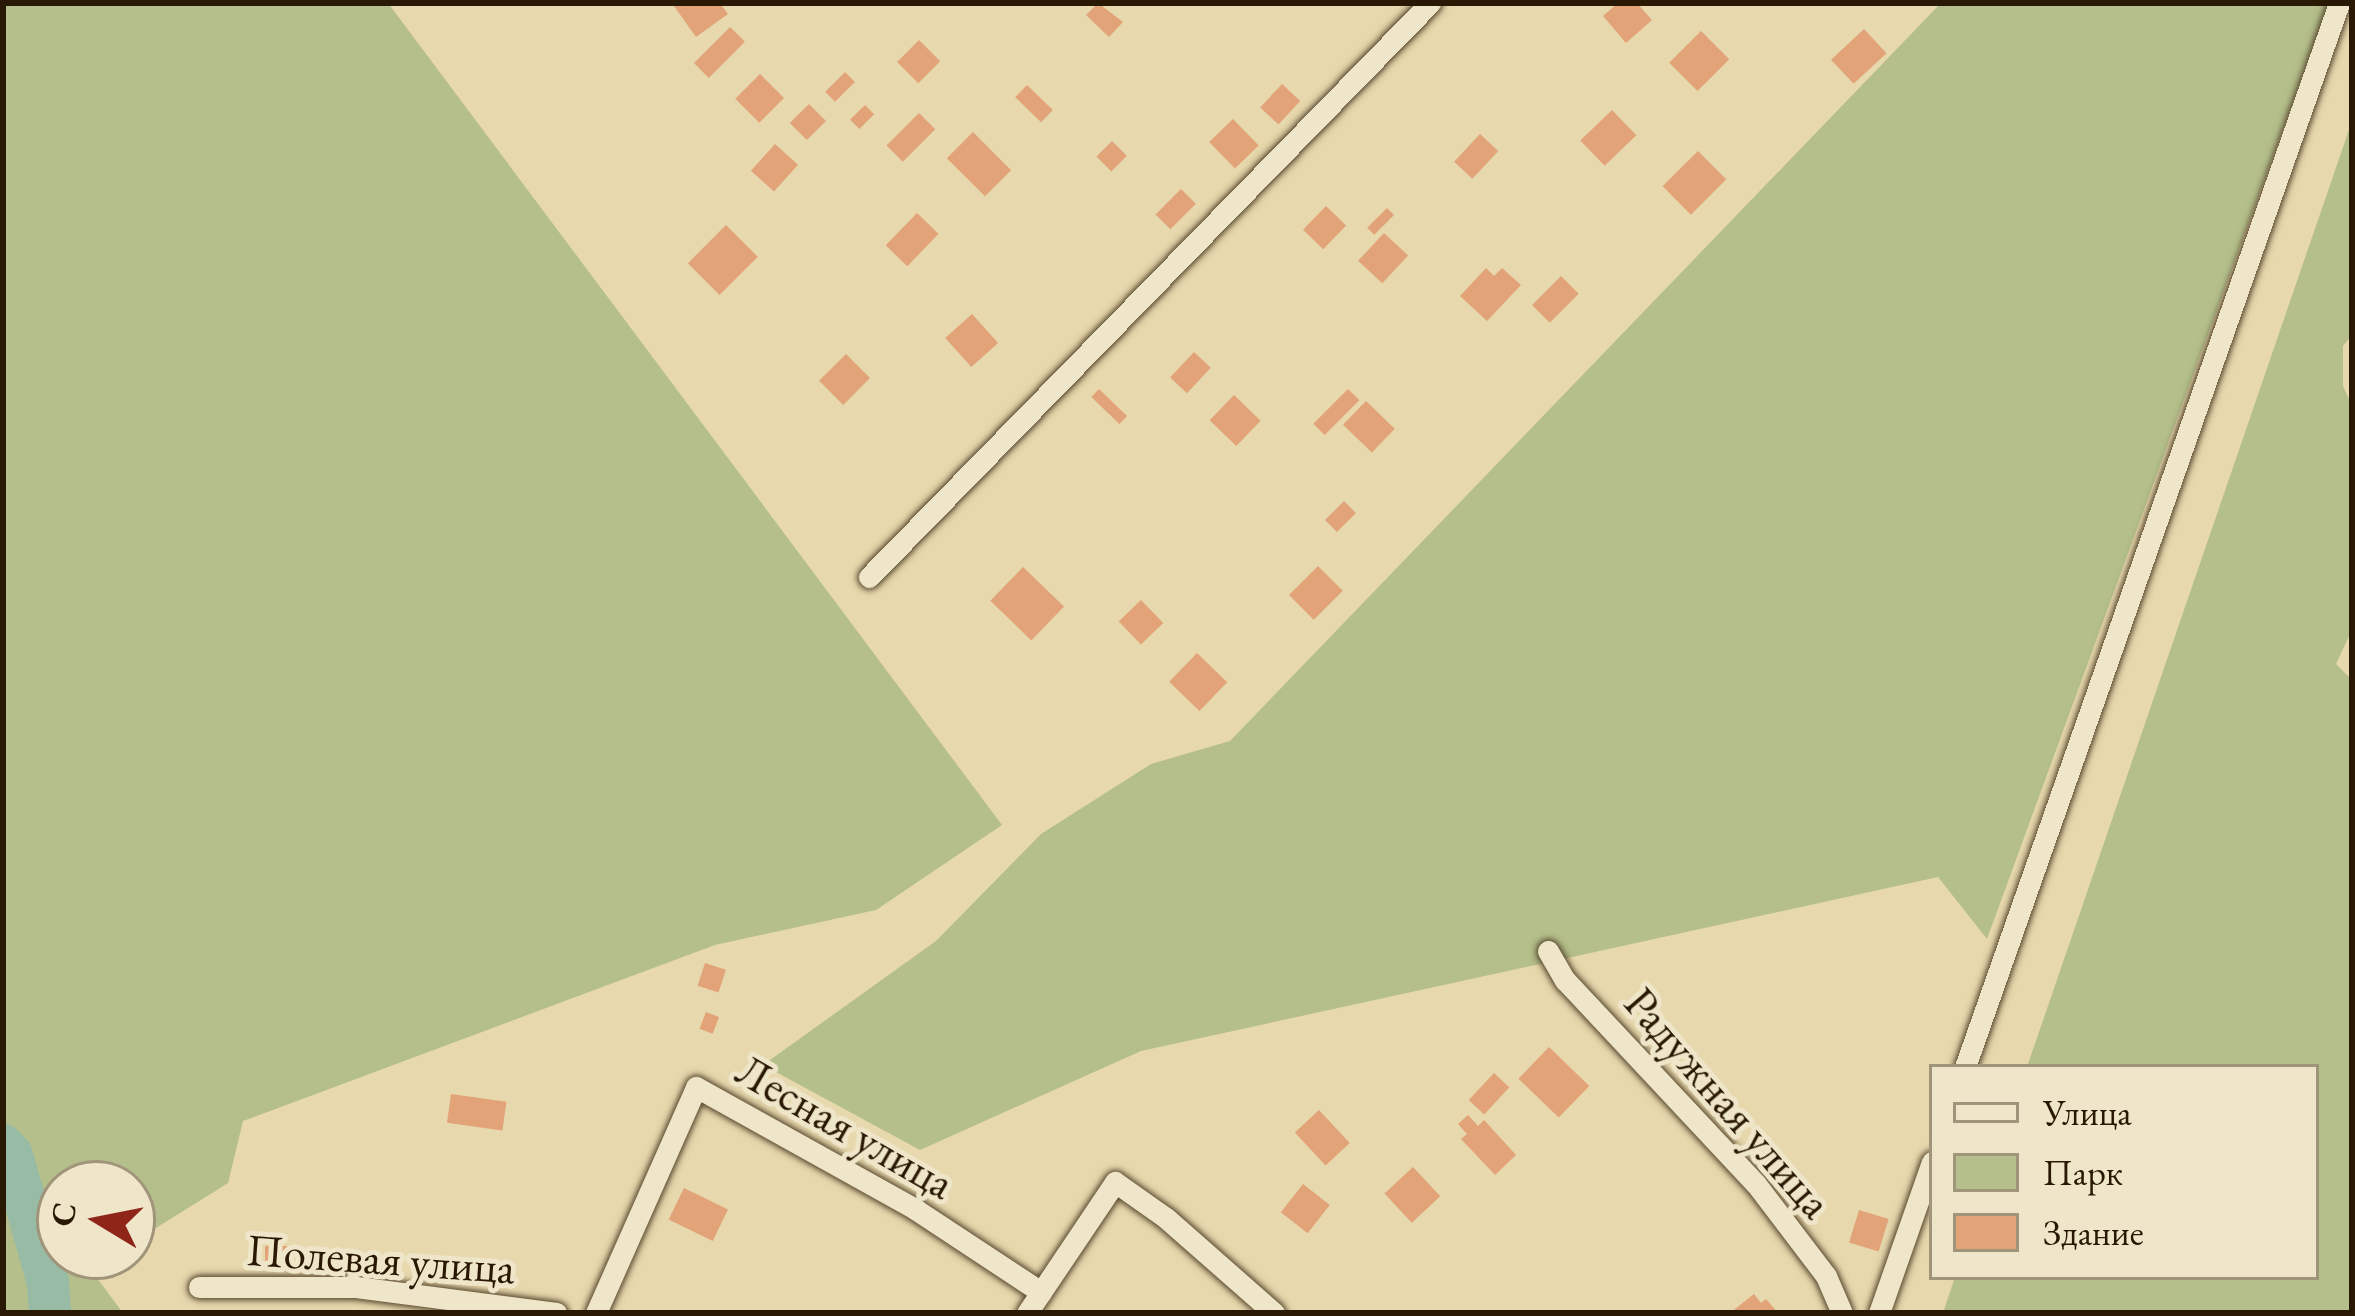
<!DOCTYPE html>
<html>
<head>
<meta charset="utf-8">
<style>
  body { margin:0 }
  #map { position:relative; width:2355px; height:1316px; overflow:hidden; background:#e7d8ad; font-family:"EB Garamond",serif }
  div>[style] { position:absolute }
  .green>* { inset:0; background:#b4bf8b }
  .river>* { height:42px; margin:-21px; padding:0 21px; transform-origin:21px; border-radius:21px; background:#98bba5 }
  .building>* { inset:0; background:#e2a378; transform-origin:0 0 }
  .roads { filter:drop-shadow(0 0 3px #58482e) drop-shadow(0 0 3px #58482e) }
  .street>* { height:21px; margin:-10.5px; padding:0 10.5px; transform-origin:10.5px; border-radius:10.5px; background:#efe6ca }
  span { translate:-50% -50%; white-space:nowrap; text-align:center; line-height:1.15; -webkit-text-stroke:10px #efe6ca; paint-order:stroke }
  .street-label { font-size:45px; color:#291803 }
  .frame { position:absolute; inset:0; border:6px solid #291803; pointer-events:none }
  .legend { position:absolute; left:1929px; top:1064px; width:390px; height:216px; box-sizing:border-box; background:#efe6ca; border:3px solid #a0947a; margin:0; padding:15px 21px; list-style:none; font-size:36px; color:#291803 }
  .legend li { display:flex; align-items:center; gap:24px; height:60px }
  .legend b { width:60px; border:3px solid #a0947a }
  .north { position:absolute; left:36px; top:1160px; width:120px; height:120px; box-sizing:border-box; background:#efe6ca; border:3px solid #a0947a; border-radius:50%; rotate:280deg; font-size:33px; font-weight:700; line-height:48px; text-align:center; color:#291803 }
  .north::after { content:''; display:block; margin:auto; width:42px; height:54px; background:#8f2418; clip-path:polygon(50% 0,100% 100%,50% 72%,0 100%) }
</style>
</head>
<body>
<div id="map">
  <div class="green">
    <i style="clip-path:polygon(3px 3px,388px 3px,1002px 825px,876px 910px,715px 945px,243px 1121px,228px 1183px,132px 1243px,132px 1184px,60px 1184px,60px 1256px,112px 1256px,91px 1270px,123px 1313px,3px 1313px)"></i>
    <i style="clip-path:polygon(1941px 3px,2329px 3px,1987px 939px,1938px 877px,1141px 1051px,920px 1150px,763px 1065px,936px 941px,1041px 834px,1151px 764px,1230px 741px)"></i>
    <i style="clip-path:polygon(2352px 121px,2352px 335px,2343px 346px,2343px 386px,2352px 406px,2352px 630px,2336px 664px,2352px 680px,2352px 1313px,1943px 1313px,1955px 1277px,2316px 1277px,2316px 1067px,2027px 1067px)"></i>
  </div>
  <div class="river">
    <i style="left:3px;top:1145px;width:13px;rotate:48deg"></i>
    <i style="left:12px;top:1155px;width:133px;rotate:74.3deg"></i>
    <i style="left:48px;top:1283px;width:30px;rotate:86deg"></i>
  </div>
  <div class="building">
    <i style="clip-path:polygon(678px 3px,720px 3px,728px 14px,696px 37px,674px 6px)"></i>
    <i style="clip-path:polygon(1098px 3px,1123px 22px,1109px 37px,1086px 15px)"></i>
    <i style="clip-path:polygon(1618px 3px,1637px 3px,1652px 20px,1626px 43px,1603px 16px)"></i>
    <i style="left:730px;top:27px;width:21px;height:51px;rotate:45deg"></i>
    <i style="left:1864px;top:29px;width:33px;height:45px;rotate:47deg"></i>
    <i style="left:1701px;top:31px;width:40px;height:45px;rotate:45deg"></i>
    <i style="left:919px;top:40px;width:30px;height:31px;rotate:45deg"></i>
    <i style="left:845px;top:72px;width:14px;height:28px;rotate:45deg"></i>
    <i style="left:760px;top:74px;width:34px;height:35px;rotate:45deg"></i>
    <i style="left:1282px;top:84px;width:25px;height:32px;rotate:43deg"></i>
    <i style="left:1027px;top:85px;width:36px;height:17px;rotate:44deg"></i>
    <i style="left:809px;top:104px;width:24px;height:27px;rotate:45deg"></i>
    <i style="left:865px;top:105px;width:13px;height:21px;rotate:45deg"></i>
    <i style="left:1612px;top:110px;width:35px;height:44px;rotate:46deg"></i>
    <i style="left:919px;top:113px;width:23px;height:46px;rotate:45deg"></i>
    <i style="left:1233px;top:119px;width:37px;height:33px;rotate:46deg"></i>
    <i style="left:973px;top:132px;width:54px;height:37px;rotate:45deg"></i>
    <i style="left:1480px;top:134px;width:25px;height:38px;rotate:43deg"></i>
    <i style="left:1112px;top:141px;width:21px;height:22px;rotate:45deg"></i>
    <i style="left:775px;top:144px;width:31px;height:36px;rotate:42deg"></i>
    <i style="left:1698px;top:151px;width:40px;height:50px;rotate:45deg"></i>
    <i style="left:1181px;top:189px;width:21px;height:36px;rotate:45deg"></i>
    <i style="left:1326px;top:206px;width:28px;height:33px;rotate:44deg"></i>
    <i style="left:1387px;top:208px;width:10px;height:28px;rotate:45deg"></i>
    <i style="left:917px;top:213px;width:30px;height:45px;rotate:44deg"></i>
    <i style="left:726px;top:225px;width:45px;height:54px;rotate:45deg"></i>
    <i style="left:1384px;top:233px;width:33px;height:38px;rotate:43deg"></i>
    <i style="clip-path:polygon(1486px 268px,1494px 276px,1502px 268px,1521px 285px,1487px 321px,1460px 296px)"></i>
    <i style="left:1561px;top:276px;width:25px;height:41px;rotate:45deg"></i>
    <i style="left:972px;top:314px;width:39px;height:36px;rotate:48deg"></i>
    <i style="left:1194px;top:352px;width:23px;height:35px;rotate:43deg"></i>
    <i style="left:846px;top:354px;width:34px;height:38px;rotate:45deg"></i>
    <i style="left:1099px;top:389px;width:39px;height:11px;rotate:44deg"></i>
    <i style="left:1348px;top:389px;width:16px;height:49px;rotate:45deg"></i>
    <i style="left:1234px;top:395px;width:37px;height:35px;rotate:44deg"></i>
    <i style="left:1366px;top:401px;width:40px;height:33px;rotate:44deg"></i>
    <i style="left:1344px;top:501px;width:17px;height:27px;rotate:45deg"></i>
    <i style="left:1318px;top:566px;width:35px;height:41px;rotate:45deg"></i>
    <i style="left:1023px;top:567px;width:57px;height:47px;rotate:44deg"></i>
    <i style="left:1141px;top:600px;width:32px;height:31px;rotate:46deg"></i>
    <i style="left:1197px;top:653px;width:42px;height:40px;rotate:44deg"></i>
    <i style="left:705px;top:963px;width:22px;height:24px;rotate:18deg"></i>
    <i style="left:706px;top:1012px;width:14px;height:18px;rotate:21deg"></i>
    <i style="left:1549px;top:1047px;width:56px;height:44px;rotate:44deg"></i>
    <i style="left:1494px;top:1073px;width:21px;height:37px;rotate:43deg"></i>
    <i style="left:451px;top:1094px;width:56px;height:29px;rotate:8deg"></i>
    <i style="left:1319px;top:1110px;width:45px;height:33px;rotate:47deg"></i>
    <i style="clip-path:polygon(1468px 1115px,1478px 1126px,1484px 1120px,1516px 1155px,1495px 1175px,1461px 1139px,1467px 1134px,1458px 1124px)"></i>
    <i style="left:1413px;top:1167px;width:40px;height:39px;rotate:47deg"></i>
    <i style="left:1303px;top:1184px;width:34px;height:36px;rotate:38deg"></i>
    <i style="left:684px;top:1188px;width:49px;height:35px;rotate:26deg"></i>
    <i style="left:1859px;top:1210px;width:31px;height:34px;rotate:17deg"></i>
    <i style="left:265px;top:1246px;width:22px;height:17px"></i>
    <i style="clip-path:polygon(1754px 1294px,1761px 1303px,1766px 1299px,1778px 1313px,1730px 1313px)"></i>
  </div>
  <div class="roads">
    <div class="street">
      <i style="left:869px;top:577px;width:803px;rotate:-45.66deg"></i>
      <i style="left:1548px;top:951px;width:34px;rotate:60deg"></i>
      <i style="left:1565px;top:980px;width:279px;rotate:46.9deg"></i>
      <i style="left:1756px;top:1184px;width:116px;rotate:52.7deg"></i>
      <i style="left:1826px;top:1276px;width:40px;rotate:66.6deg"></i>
      <i style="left:1965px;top:1067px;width:1128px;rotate:-70.63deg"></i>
      <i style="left:199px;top:1287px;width:157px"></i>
      <i style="left:356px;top:1287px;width:202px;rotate:7.4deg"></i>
      <i style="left:596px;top:1313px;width:247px;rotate:-66.1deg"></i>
      <i style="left:696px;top:1087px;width:251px;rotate:29.1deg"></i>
      <i style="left:915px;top:1209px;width:151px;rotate:33.4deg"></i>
      <i style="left:1027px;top:1313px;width:158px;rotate:-56.1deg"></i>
      <i style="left:1115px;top:1182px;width:62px;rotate:35.2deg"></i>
      <i style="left:1166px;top:1218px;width:144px;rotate:41.3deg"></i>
      <i style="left:1879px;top:1313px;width:160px;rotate:-70.7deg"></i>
    </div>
  </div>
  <div class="street-label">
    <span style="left:1728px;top:1103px;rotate:49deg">Радужная улица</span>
    <span style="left:845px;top:1127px;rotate:30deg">Лесная улица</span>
    <span style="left:381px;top:1259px;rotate:4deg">Полевая улица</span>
  </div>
  <div class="frame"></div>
  <ul class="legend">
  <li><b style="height:15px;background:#efe6ca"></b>Улица</li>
  <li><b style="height:33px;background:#b4bf8b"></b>Парк</li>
  <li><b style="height:33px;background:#e2a378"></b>Здание</li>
  </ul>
  <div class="north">С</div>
</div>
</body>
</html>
